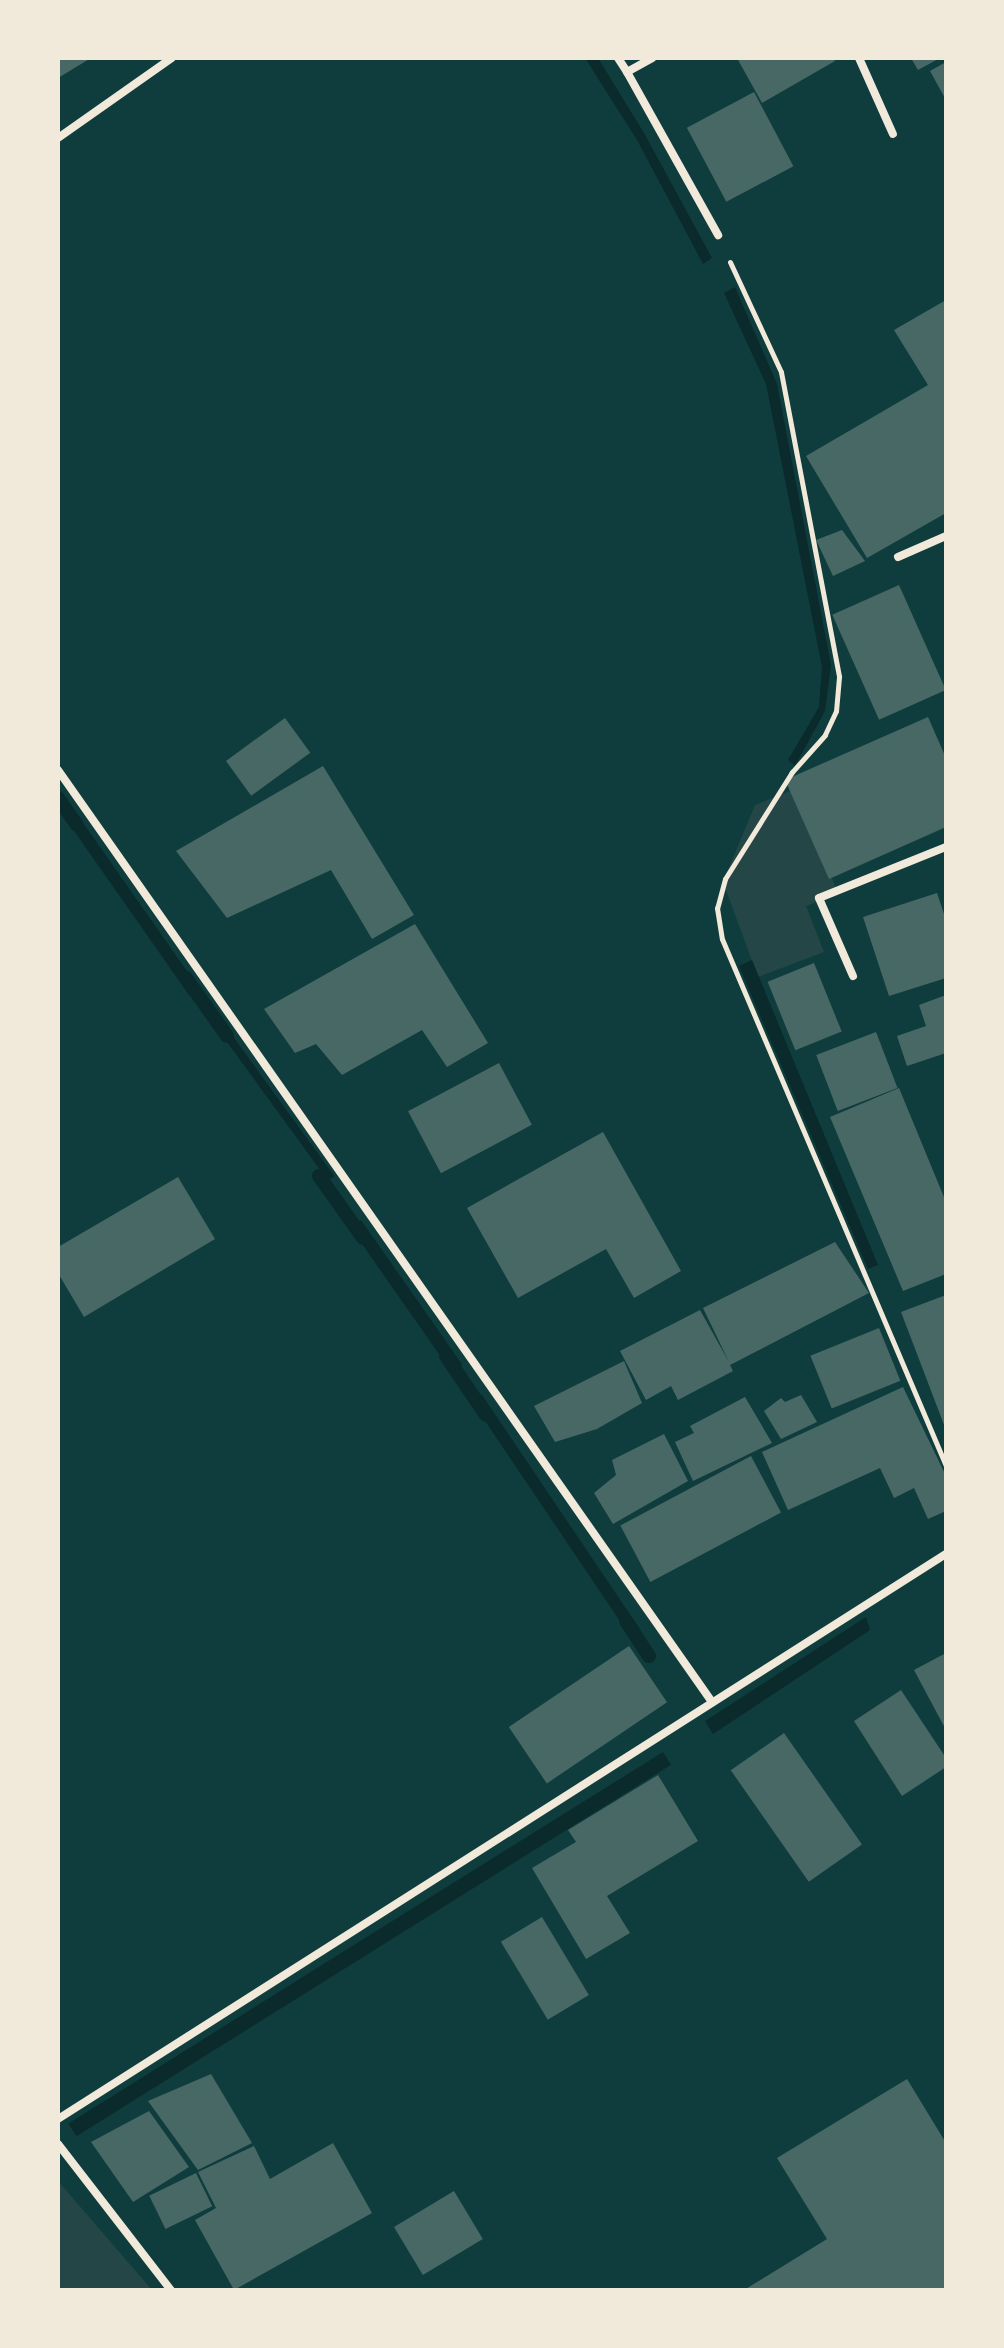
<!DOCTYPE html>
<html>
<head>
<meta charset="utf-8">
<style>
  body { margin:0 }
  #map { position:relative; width:1004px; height:2348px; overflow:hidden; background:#0f3d3e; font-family:"Roboto Condensed",sans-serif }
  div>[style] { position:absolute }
  .green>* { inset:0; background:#244646 }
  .water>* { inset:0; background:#0a2a2b; transform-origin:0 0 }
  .stream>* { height:14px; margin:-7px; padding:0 7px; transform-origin:7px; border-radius:7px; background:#0a2a2b }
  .building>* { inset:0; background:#486865; transform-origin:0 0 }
  .path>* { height:5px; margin:-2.5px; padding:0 2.5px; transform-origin:2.5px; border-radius:2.5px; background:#f1e9da }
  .minor>* { height:8px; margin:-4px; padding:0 4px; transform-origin:4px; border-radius:4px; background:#f1e9da }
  span { translate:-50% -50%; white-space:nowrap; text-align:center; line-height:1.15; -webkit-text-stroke:6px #f1e9da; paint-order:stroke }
  .frame { position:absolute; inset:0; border:60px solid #f1e9da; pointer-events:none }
</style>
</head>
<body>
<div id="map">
  <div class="green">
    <i style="clip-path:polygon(798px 788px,838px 894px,806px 906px,824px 952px,758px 977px,723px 882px,755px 805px)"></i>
    <i style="clip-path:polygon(58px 2181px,152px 2290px,58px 2290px)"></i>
  </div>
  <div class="water">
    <i style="clip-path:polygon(585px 58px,598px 58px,644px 133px,712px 258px,703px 264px,637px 140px)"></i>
    <i style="clip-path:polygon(735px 287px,777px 384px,831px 665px,825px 711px,795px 766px,788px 760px,819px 707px,822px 667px,766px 384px,724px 293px)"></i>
    <i style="left:72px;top:807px;width:222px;height:12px;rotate:55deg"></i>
    <i style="clip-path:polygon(752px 960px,878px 1265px,868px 1269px,739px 966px)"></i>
    <i style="left:221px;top:1020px;width:193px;height:8px;rotate:54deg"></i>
    <i style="left:361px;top:1220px;width:176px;height:13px;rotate:55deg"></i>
    <i style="left:482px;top:1395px;width:284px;height:12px;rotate:56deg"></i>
    <i style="clip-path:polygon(866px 1617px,870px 1630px,713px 1734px,705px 1721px)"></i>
    <i style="left:663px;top:1752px;width:15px;height:701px;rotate:58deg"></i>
  </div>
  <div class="stream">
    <i style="left:58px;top:798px;width:32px;rotate:55deg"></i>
    <i style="left:186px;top:978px;width:71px;rotate:54.7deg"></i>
    <i style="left:319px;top:1176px;width:76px;rotate:54.6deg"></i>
    <i style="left:446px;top:1356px;width:71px;rotate:55.9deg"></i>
    <i style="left:626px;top:1621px;width:42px;rotate:56.7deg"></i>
  </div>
  <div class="building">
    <i style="clip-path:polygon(58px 58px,91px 58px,58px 78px)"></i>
    <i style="clip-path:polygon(737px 58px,833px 58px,835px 61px,762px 103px)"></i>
    <i style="clip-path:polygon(911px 58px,940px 58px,918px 70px)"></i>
    <i style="clip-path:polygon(946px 62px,946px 100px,930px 71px)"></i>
    <i style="left:754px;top:92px;width:84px;height:76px;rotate:62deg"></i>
    <i style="clip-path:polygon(946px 300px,946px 513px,867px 558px,806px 456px,928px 385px,894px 330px)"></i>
    <i style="clip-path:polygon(842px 530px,865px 561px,833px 576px,816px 540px)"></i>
    <i style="left:899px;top:585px;width:115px;height:73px;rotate:66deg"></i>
    <i style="clip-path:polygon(928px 717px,946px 758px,946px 827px,829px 879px,785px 780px)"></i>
    <i style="left:285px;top:718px;width:43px;height:73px;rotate:54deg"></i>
    <i style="clip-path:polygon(323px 766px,414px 915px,372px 939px,331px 870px,227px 918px,176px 851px)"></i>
    <i style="clip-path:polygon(937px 893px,946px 920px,946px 978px,889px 996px,863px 917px)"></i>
    <i style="clip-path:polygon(415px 924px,488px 1043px,447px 1067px,422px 1030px,342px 1075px,316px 1044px,295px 1053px,264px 1009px)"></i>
    <i style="left:814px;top:963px;width:74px;height:50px;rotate:68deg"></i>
    <i style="clip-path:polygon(946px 995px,946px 1053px,907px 1066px,897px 1036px,926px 1026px,919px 1005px)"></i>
    <i style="left:876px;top:1032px;width:60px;height:64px;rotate:69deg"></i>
    <i style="left:499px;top:1063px;width:70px;height:103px;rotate:62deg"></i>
    <i style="clip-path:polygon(899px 1088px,946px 1202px,946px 1274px,903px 1291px,830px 1117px)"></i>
    <i style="clip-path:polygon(603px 1132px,681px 1271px,634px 1298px,606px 1249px,518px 1298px,467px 1208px)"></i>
    <i style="clip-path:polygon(178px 1177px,215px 1239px,84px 1317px,58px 1273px,58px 1247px)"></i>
    <i style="clip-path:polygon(835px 1242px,869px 1293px,730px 1365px,733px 1371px,678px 1400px,671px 1386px,646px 1400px,620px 1351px,700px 1310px,729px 1362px,703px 1308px)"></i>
    <i style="clip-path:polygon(946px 1295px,946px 1430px,901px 1312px)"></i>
    <i style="left:879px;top:1328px;width:57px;height:74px;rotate:68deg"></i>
    <i style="clip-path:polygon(624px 1361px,642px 1403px,597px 1429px,555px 1442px,534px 1406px)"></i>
    <i style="clip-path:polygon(903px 1387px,946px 1476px,946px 1511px,928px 1519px,914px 1488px,894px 1498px,880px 1468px,788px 1510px,762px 1452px)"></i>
    <i style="clip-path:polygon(801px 1395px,817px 1422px,781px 1439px,764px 1411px,781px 1398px,785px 1402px)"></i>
    <i style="clip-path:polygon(745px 1397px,772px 1443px,693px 1481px,675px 1442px,694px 1433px,690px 1426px)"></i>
    <i style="clip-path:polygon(664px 1434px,688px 1481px,613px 1524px,594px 1493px,616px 1475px,612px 1460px)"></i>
    <i style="left:751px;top:1456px;width:64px;height:148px;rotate:62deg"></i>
    <i style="left:629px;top:1646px;width:68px;height:145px;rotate:56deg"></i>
    <i style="clip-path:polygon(946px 1653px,946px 1730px,914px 1670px)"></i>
    <i style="clip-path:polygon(901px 1690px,946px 1758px,946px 1767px,902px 1796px,854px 1721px)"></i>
    <i style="left:784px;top:1733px;width:136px;height:65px;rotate:55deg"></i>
    <i style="clip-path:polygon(658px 1775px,698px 1841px,607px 1896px,630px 1933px,586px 1959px,532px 1868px,576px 1842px,568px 1830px)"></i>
    <i style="left:542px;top:1917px;width:91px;height:48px;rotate:59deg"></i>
    <i style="clip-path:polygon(211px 2074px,252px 2143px,198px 2170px,148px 2101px)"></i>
    <i style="clip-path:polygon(907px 2079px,946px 2143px,946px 2288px,744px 2290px,827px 2239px,777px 2158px)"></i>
    <i style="clip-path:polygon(149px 2111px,189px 2167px,133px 2202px,91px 2142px)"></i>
    <i style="clip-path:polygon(333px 2143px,372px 2213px,234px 2290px,195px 2220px,216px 2208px,198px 2172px,254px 2146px,270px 2179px)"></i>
    <i style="left:196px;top:2173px;width:37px;height:52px;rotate:64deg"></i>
    <i style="left:454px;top:2191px;width:56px;height:70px;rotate:59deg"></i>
  </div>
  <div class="path">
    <i style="left:730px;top:262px;width:121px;rotate:65.1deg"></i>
    <i style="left:781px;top:372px;width:310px;rotate:79.2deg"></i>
    <i style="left:839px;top:677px;width:34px;rotate:95deg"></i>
    <i style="left:836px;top:711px;width:26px;rotate:115deg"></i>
    <i style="left:825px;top:735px;width:50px;rotate:131.7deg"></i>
    <i style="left:792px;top:772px;width:126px;rotate:122.1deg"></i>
    <i style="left:725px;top:879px;width:30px;rotate:105deg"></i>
    <i style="left:717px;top:908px;width:31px;rotate:81deg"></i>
    <i style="left:722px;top:939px;width:573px;rotate:66.97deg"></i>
  </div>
  <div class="minor">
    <i style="left:618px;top:58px;width:17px;rotate:57deg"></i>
    <i style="left:627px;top:72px;width:29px;rotate:-29deg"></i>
    <i style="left:859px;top:58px;width:83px;rotate:65.9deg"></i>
    <i style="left:627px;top:72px;width:187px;rotate:60.8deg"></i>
    <i style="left:58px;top:138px;width:139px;rotate:-35.1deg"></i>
    <i style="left:898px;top:557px;width:52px;rotate:-23.6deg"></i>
    <i style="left:58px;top:770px;width:1139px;rotate:54.94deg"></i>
    <i style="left:853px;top:976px;width:85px;rotate:-113.6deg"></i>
    <i style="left:819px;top:898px;width:137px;rotate:-21.9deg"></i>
    <i style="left:58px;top:2119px;width:1053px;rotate:-32.47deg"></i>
    <i style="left:58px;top:2144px;width:185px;rotate:52.3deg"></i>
  </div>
  <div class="frame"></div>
</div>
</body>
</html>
